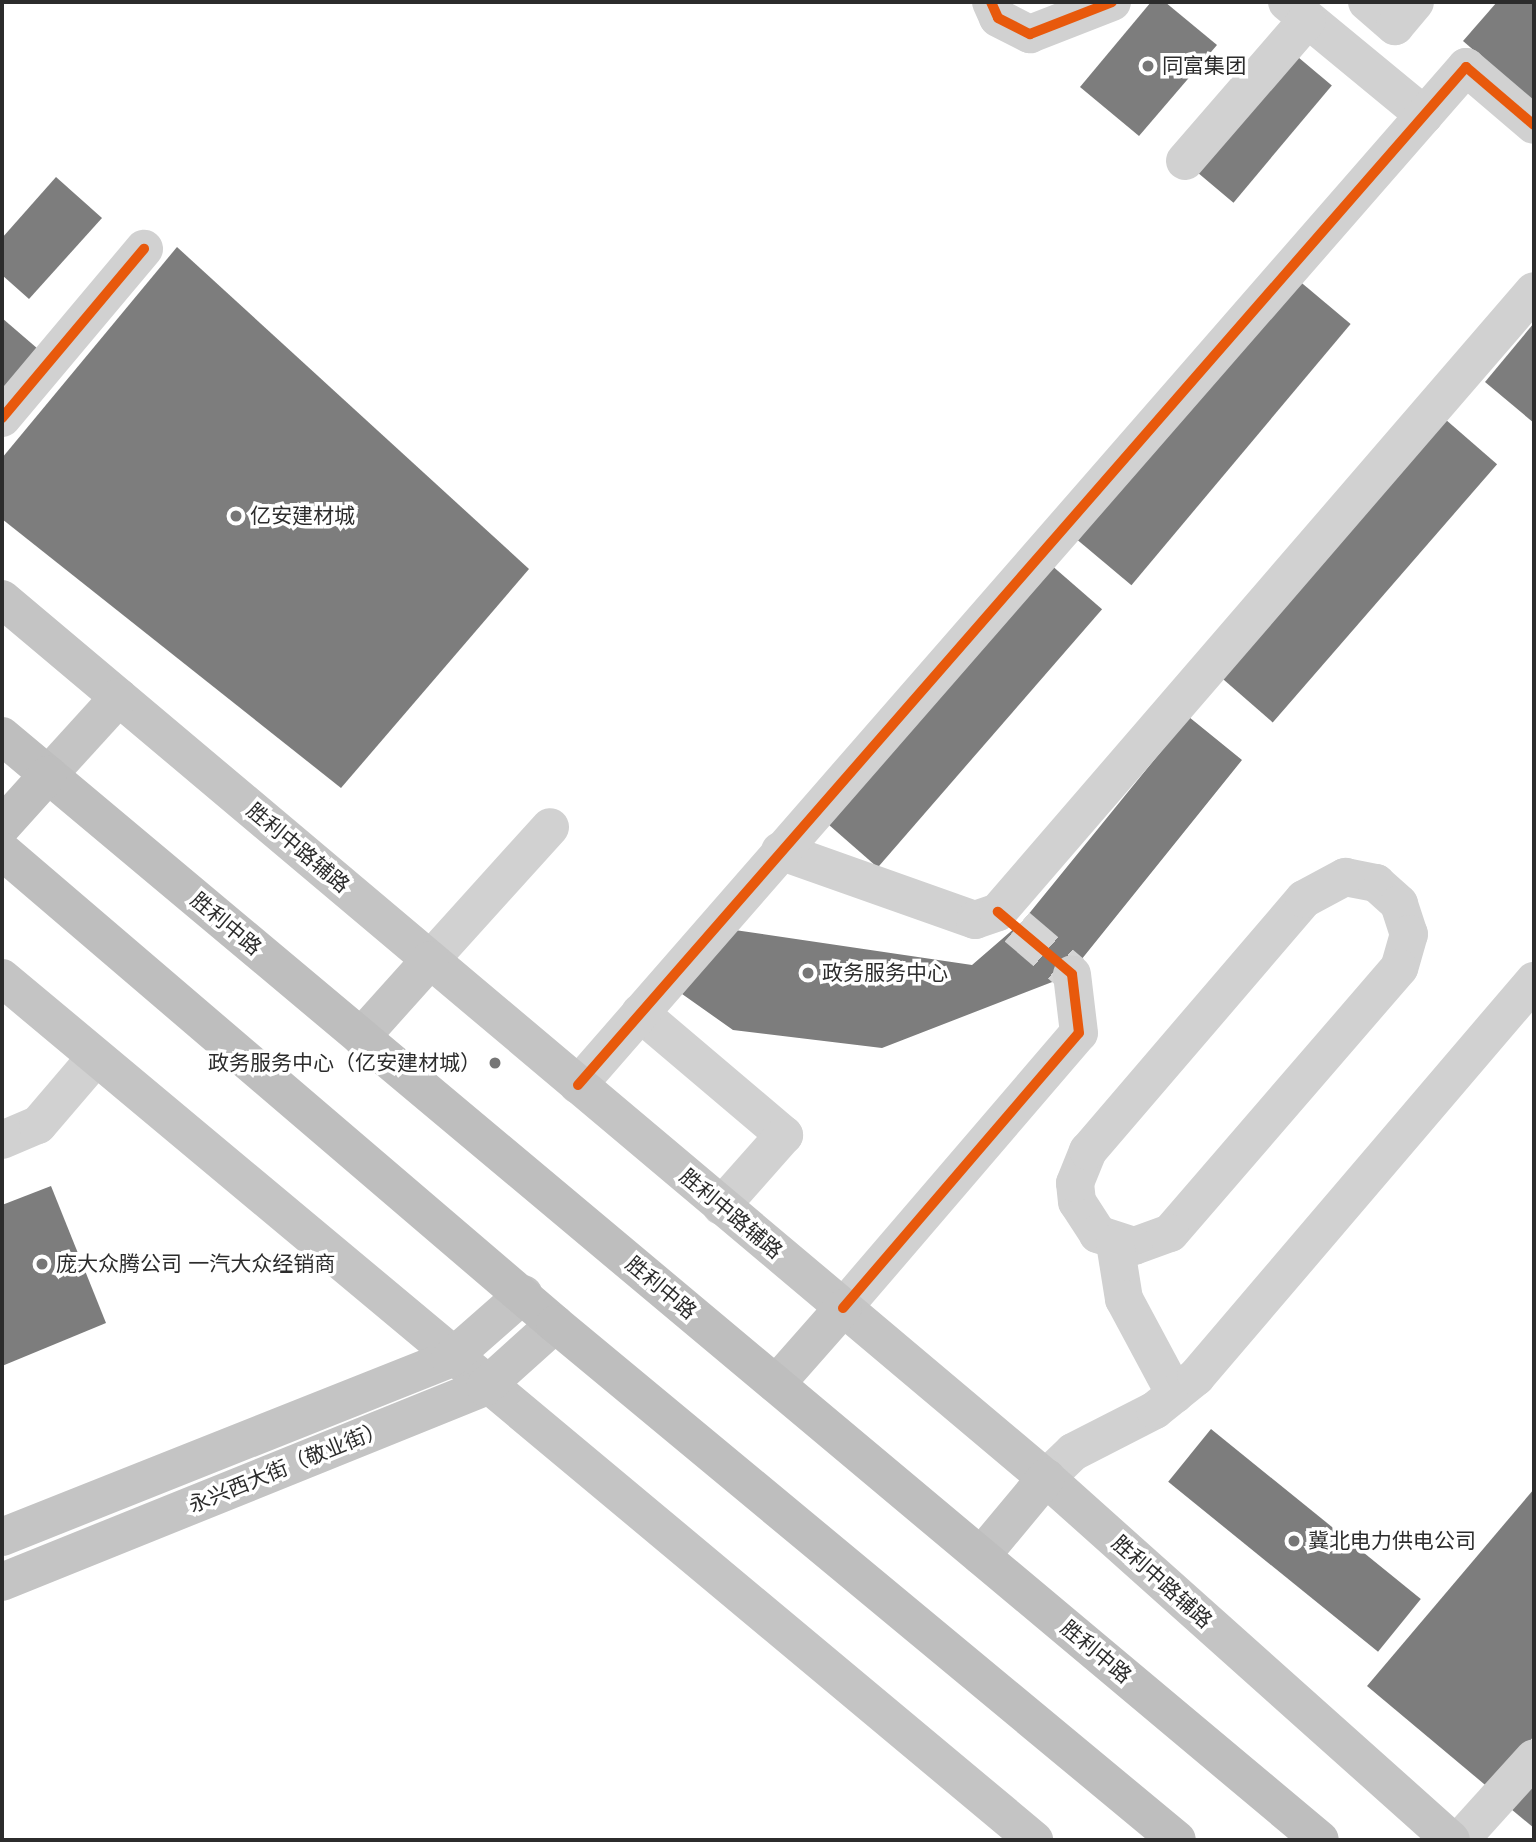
<!DOCTYPE html>
<html>
<head>
<meta charset="utf-8">
<style>
  body { margin:0 }
  #map { position:relative; width:1536px; height:1842px; overflow:hidden; background:#fff; font-family:Jost,"Noto Sans SC",sans-serif }
  div>[style] { position:absolute }
  .building>* { inset:0; background:#7d7d7d; transform-origin:0 0 }
  .minor-tunnel>* { height:38px; margin-top:-19px; transform-origin:0; background:repeating-linear-gradient(90deg,#d5d5d5 0 38px,transparent 0 57px) }
  .minor>* { height:38px; margin:-19px; padding:0 19px; transform-origin:19px; border-radius:19px; background:#d1d1d1 }
  .major>* { height:38px; margin:-19px; padding:0 19px; transform-origin:19px; border-radius:19px; background:#c4c4c4 }
  .highway>* { height:38px; margin:-19px; padding:0 19px; transform-origin:19px; border-radius:19px; background:#bebebe }
  .cycleway>* { height:10px; margin:-5px; padding:0 5px; transform-origin:5px; border-radius:5px; background:#e8590c }
  .dots>* { width:19px; height:19px; translate:-50% -50%; box-sizing:border-box; border:4px solid #fff; border-radius:50% }
  span { translate:-50% -50%; white-space:nowrap; text-align:center; line-height:1.15; -webkit-text-stroke:7px #fff; paint-order:stroke }
  .poi-label { font-size:21px; color:#2c2c2c }
  .left { translate:0 -50%; text-align:left }
  .right { translate:-100% -50%; text-align:right }
  .street-label { font-size:21px; color:#2c2c2c }
  .frame { position:absolute; inset:0; border:4px solid #2c2c2c; pointer-events:none }
</style>
</head>
<body>
<div id="map">
  <div class="building">
    <i style="clip-path:polygon(1151px 2px,1165px 2px,1217px 45px,1139px 136px,1080px 87px)"></i>
    <i style="clip-path:polygon(1497px 2px,1534px 2px,1534px 102px,1463px 41px)"></i>
    <i style="left:1292px;top:52px;width:52px;height:153px;rotate:40deg"></i>
    <i style="clip-path:polygon(56px 177px,102px 218px,29px 299px,2px 275px,2px 238px)"></i>
    <i style="clip-path:polygon(177px 247px,529px 569px,341px 788px,2px 519px,2px 458px)"></i>
    <i style="left:1297px;top:279px;width:70px;height:341px;rotate:40deg"></i>
    <i style="clip-path:polygon(2px 318px,38px 349px,2px 391px)"></i>
    <i style="clip-path:polygon(1534px 323px,1534px 423px,1485px 382px)"></i>
    <i style="left:1445px;top:419px;width:69px;height:342px;rotate:41deg"></i>
    <i style="left:1050px;top:564px;width:69px;height:342px;rotate:41deg"></i>
    <i style="clip-path:polygon(1189px 717px,1242px 760px,1077px 965px,1078px 972px,882px 1048px,733px 1030px,675px 989px,721px 928px,972px 965px,1023px 921px)"></i>
    <i style="clip-path:polygon(51px 1186px,106px 1323px,2px 1366px,2px 1205px)"></i>
    <i style="left:1211px;top:1429px;width:270px;height:68px;rotate:39deg"></i>
    <i style="clip-path:polygon(1534px 1489px,1534px 1736px,1490px 1789px,1367px 1686px)"></i>
    <i style="clip-path:polygon(1534px 1781px,1534px 1828px,1511px 1809px)"></i>
  </div>
  <div class="minor-tunnel">
    <i style="left:1017px;top:927px;width:72px;rotate:40.5deg"></i>
  </div>
  <div class="minor">
    <i style="left:991px;top:2px;width:17px;rotate:66deg"></i>
    <i style="left:998px;top:18px;width:36px;rotate:27deg"></i>
    <i style="left:1030px;top:34px;width:88px;rotate:-21.3deg"></i>
    <i style="left:1287px;top:2px;width:178px;rotate:39.5deg"></i>
    <i style="left:1367px;top:2px;width:37px;rotate:41deg"></i>
    <i style="left:1395px;top:26px;width:31px;rotate:-50deg"></i>
    <i style="left:1185px;top:161px;width:186px;rotate:-49.1deg"></i>
    <i style="left:2px;top:418px;width:221px;rotate:-50deg"></i>
    <i style="left:780px;top:851px;width:207px;rotate:19.5deg"></i>
    <i style="left:975px;top:920px;width:24px;rotate:-19deg"></i>
    <i style="left:998px;top:912px;width:820px;rotate:-49.2deg"></i>
    <i style="left:1345px;top:877px;width:32px;rotate:11deg"></i>
    <i style="left:1376px;top:883px;width:31px;rotate:42deg"></i>
    <i style="left:1399px;top:904px;width:32px;rotate:72deg"></i>
    <i style="left:1409px;top:934px;width:35px;rotate:106deg"></i>
    <i style="left:1399px;top:968px;width:350px;rotate:130.8deg"></i>
    <i style="left:1170px;top:1233px;width:38px;rotate:160deg"></i>
    <i style="left:1134px;top:1246px;width:38px;rotate:-162deg"></i>
    <i style="left:1098px;top:1234px;width:38px;rotate:-123deg"></i>
    <i style="left:1077px;top:1202px;width:19px;rotate:-96deg"></i>
    <i style="left:1075px;top:1183px;width:35px;rotate:-68deg"></i>
    <i style="left:1088px;top:1151px;width:332px;rotate:-49.4deg"></i>
    <i style="left:1304px;top:899px;width:47px;rotate:-28.2deg"></i>
    <i style="left:430px;top:960px;width:179px;rotate:-47.9deg"></i>
    <i style="left:640px;top:1013px;width:189px;rotate:40.3deg"></i>
    <i style="left:784px;top:1135px;width:95px;rotate:131.6deg"></i>
    <i style="left:578px;top:1085px;width:1351px;rotate:-48.9deg"></i>
    <i style="left:1466px;top:67px;width:89px;rotate:40.5deg"></i>
    <i style="left:2px;top:1140px;width:39px;rotate:-23deg"></i>
    <i style="left:38px;top:1125px;width:89px;rotate:-49.5deg"></i>
    <i style="left:1115px;top:1243px;width:57px;rotate:80.9deg"></i>
    <i style="left:1124px;top:1299px;width:108px;rotate:61.8deg"></i>
    <i style="left:843px;top:1308px;width:362px;rotate:-49.4deg"></i>
    <i style="left:1079px;top:1033px;width:59px;rotate:-96.8deg"></i>
    <i style="left:1046px;top:1478px;width:37px;rotate:-44deg"></i>
    <i style="left:1073px;top:1452px;width:92px;rotate:-27.1deg"></i>
    <i style="left:1155px;top:1410px;width:53px;rotate:-38.8deg"></i>
    <i style="left:1196px;top:1377px;width:521px;rotate:-49.52deg"></i>
    <i style="left:1460px;top:1840px;width:110px;rotate:-47.9deg"></i>
  </div>
  <div class="major">
    <i style="left:2px;top:599px;width:1365px;rotate:40.1deg"></i>
    <i style="left:1046px;top:1478px;width:543px;rotate:41.79deg"></i>
    <i style="left:48px;top:775px;width:105px;rotate:-47.7deg"></i>
    <i style="left:2px;top:978px;width:1345px;rotate:39.87deg"></i>
    <i style="left:361px;top:1037px;width:103px;rotate:-48.1deg"></i>
    <i style="left:776px;top:1384px;width:101px;rotate:-48.6deg"></i>
    <i style="left:2px;top:1537px;width:482px;rotate:-21.7deg"></i>
    <i style="left:450px;top:1359px;width:98px;rotate:-41.3deg"></i>
    <i style="left:981px;top:1556px;width:102px;rotate:-50.2deg"></i>
    <i style="left:2px;top:1582px;width:521px;rotate:-21.99deg"></i>
    <i style="left:485px;top:1387px;width:94px;rotate:-42deg"></i>
  </div>
  <div class="highway">
    <i style="left:2px;top:736px;width:1719px;rotate:39.95deg"></i>
    <i style="left:2px;top:826px;width:69px;rotate:-48deg"></i>
    <i style="left:2px;top:851px;width:728px;rotate:40.54deg"></i>
    <i style="left:555px;top:1324px;width:808px;rotate:39.68deg"></i>
  </div>
  <div class="cycleway">
    <i style="left:991px;top:2px;width:17px;rotate:66deg"></i>
    <i style="left:998px;top:18px;width:36px;rotate:27deg"></i>
    <i style="left:1030px;top:34px;width:88px;rotate:-21.3deg"></i>
    <i style="left:2px;top:418px;width:221px;rotate:-50deg"></i>
    <i style="left:578px;top:1085px;width:1351px;rotate:-48.9deg"></i>
    <i style="left:1466px;top:67px;width:89px;rotate:40.5deg"></i>
    <i style="left:843px;top:1308px;width:362px;rotate:-49.4deg"></i>
    <i style="left:1079px;top:1033px;width:59px;rotate:-96.8deg"></i>
    <i style="left:1072px;top:974px;width:97px;rotate:-140deg"></i>
  </div>
  <div class="dots">
    <i style="left:1148px;top:66px;background:#767676"></i>
    <i style="left:236px;top:516px;background:#767676"></i>
    <i style="left:808px;top:973px;background:#767676"></i>
    <i style="left:495px;top:1063px;background:#767676"></i>
    <i style="left:42px;top:1264px;background:#767676"></i>
    <i style="left:1294px;top:1541px;background:#767676"></i>
  </div>
  <div class="poi-label">
    <span class="left" style="left:1162px;top:66px">同富集团</span>
    <span class="left" style="left:250px;top:516px">亿安建材城</span>
    <span class="left" style="left:822px;top:973px">政务服务中心</span>
    <span class="right" style="left:481px;top:1063px">政务服务中心（亿安建材城）</span>
    <span class="left" style="left:56px;top:1264px">庞大众腾公司 一汽大众经销商</span>
    <span class="left" style="left:1308px;top:1541px">冀北电力供电公司</span>
  </div>
  <div class="street-label">
    <span style="left:298px;top:848px;rotate:40deg">胜利中路辅路</span>
    <span style="left:226px;top:924px;rotate:40deg">胜利中路</span>
    <span style="left:731px;top:1214px;rotate:40deg">胜利中路辅路</span>
    <span style="left:661px;top:1288px;rotate:40deg">胜利中路</span>
    <span style="left:287px;top:1467px;rotate:-22deg">永兴西大街（敬业街）</span>
    <span style="left:1162px;top:1582px;rotate:42deg">胜利中路辅路</span>
    <span style="left:1096px;top:1652px;rotate:40deg">胜利中路</span>
  </div>
  <div class="frame"></div>
</div>
</body>
</html>
